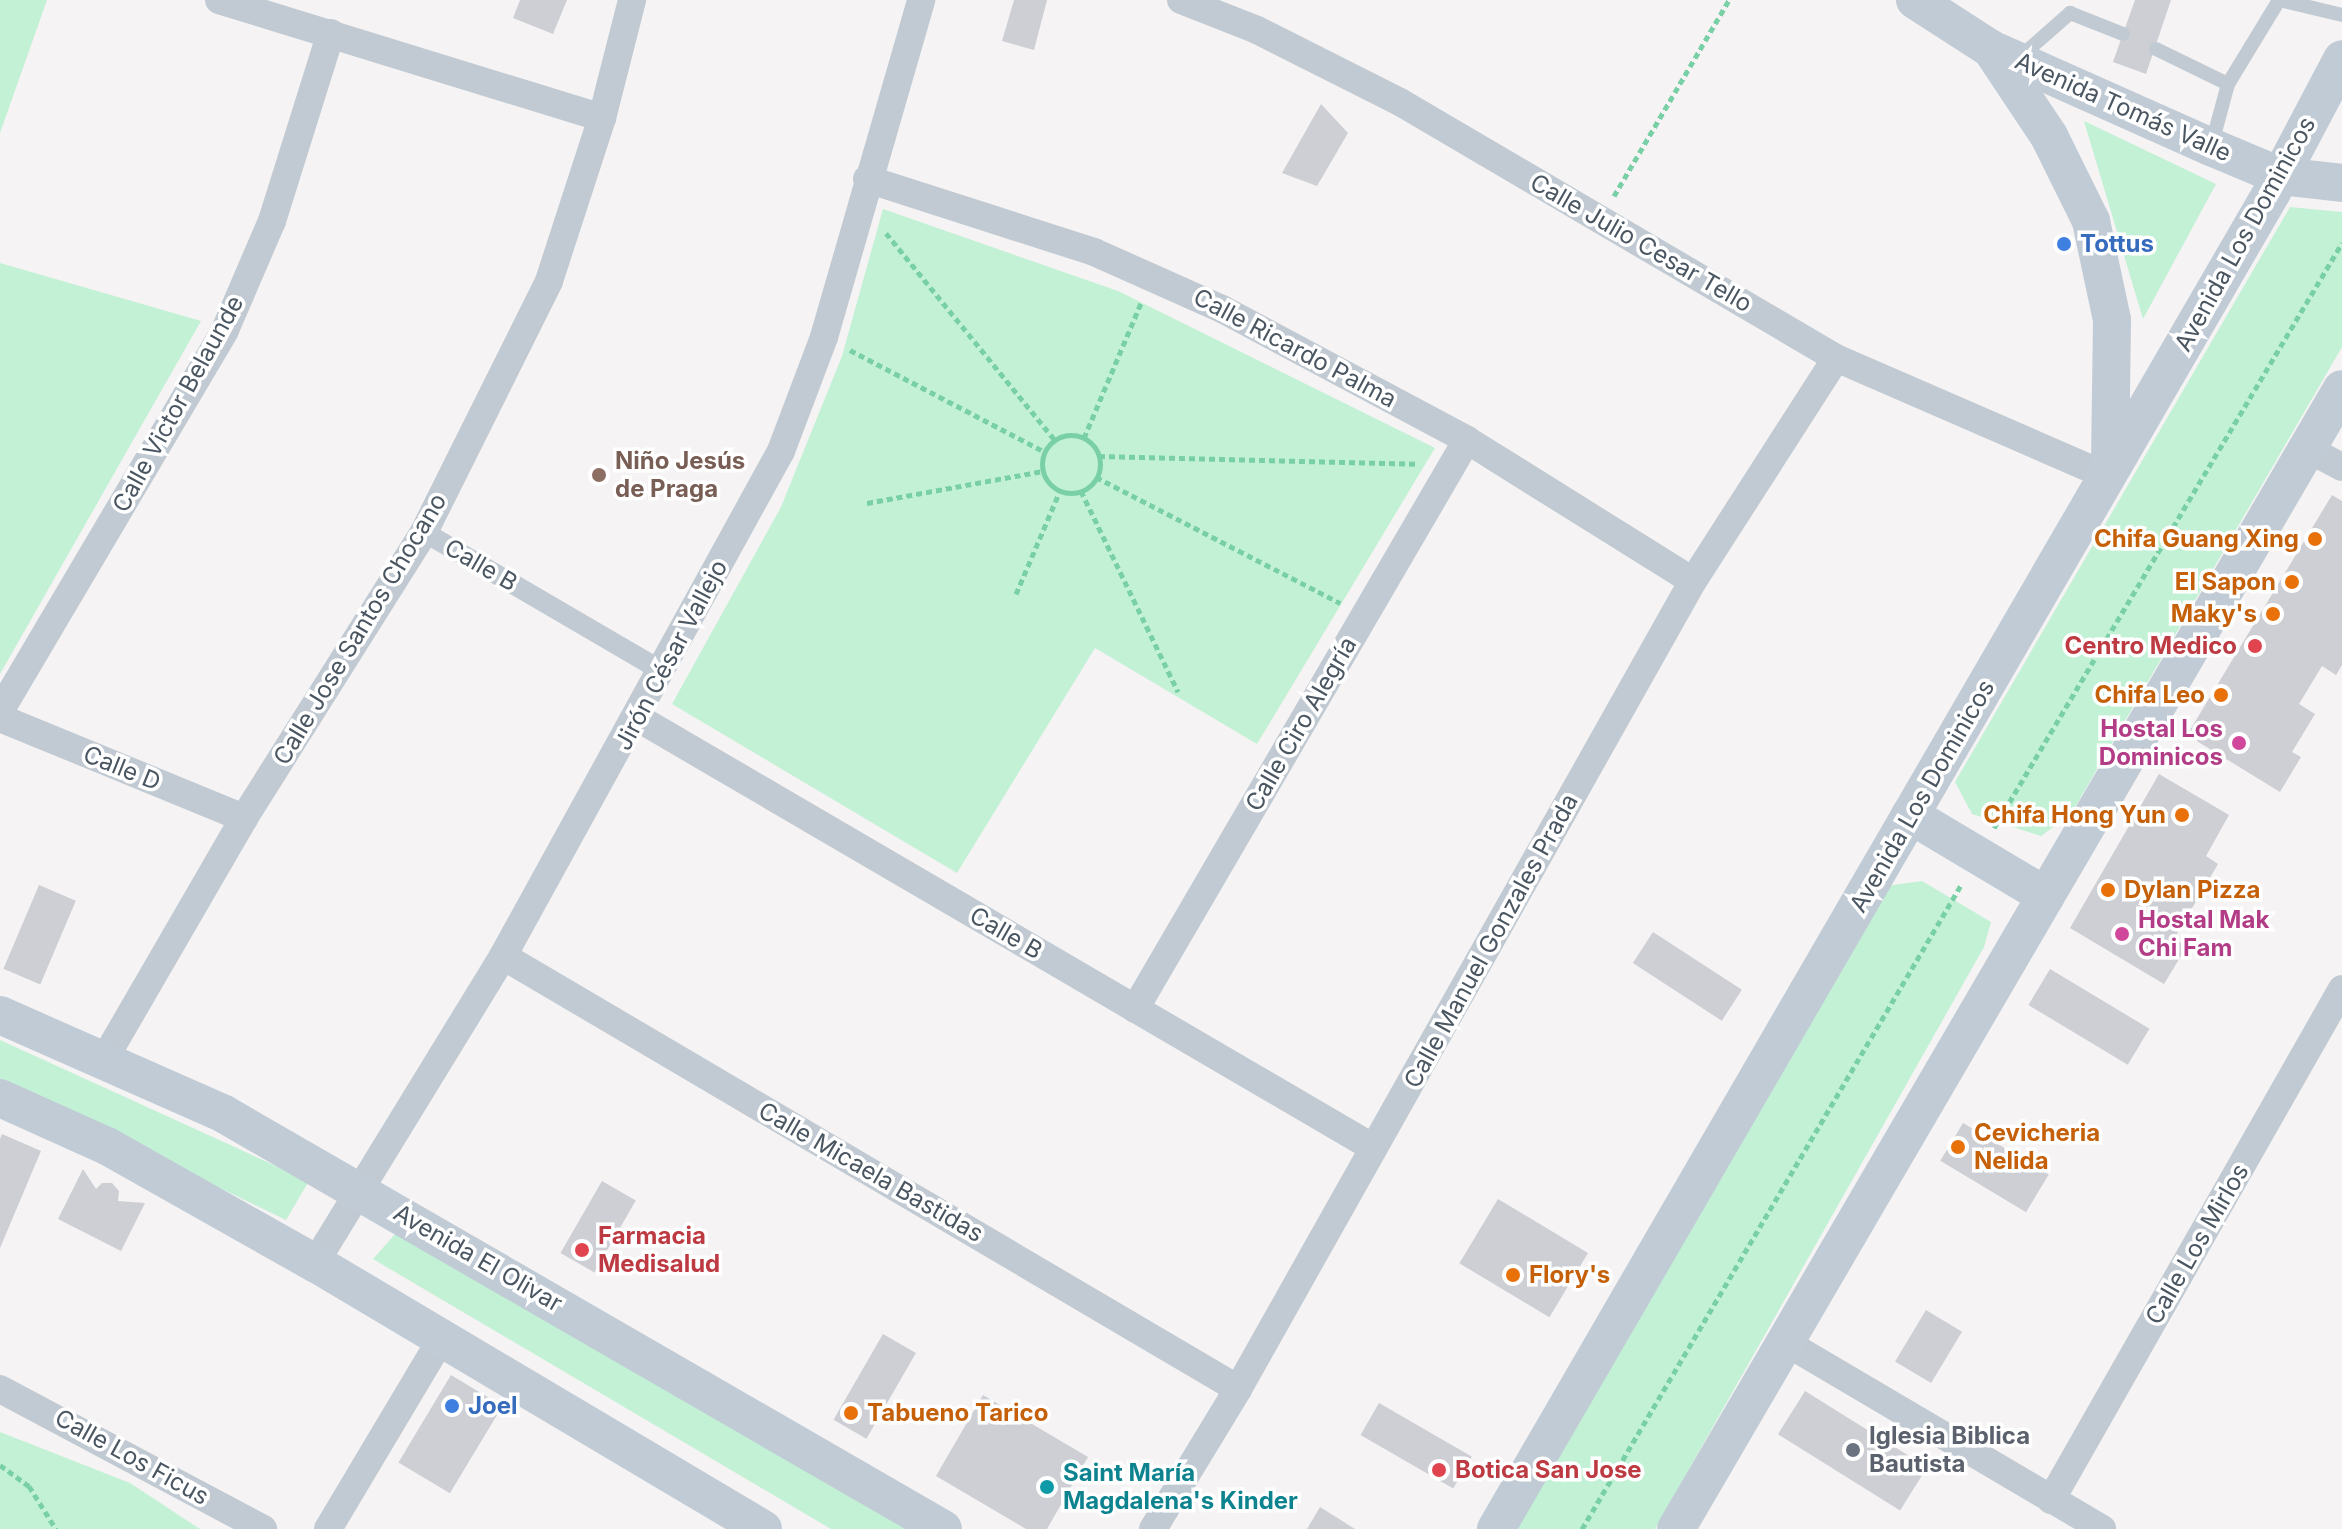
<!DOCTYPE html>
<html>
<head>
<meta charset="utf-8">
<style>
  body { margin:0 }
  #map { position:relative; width:2342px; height:1529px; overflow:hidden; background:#f5f3f3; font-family:Inter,sans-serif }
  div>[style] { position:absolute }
  .green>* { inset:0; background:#c3f1d5 }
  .building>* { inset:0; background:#cdcfd5; transform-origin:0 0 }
  .path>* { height:5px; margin-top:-2.5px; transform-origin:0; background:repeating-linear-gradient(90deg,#7ad0a6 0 6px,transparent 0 10px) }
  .path>.ring { margin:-2.5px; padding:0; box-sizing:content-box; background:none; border:5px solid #7ad0a6; border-radius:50% }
  .service>* { height:14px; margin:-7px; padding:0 7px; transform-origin:7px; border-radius:7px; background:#c1cad2 }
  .pedestrian>* { height:20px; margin:-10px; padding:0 10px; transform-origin:10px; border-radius:10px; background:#c1cad2 }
  .minor>* { height:28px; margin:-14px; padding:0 14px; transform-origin:14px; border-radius:14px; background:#c1cad2 }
  .secondary>* { height:38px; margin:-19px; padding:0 19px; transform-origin:19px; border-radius:19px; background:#c1cbd6 }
  .dots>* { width:22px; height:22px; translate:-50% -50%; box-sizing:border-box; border:4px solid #fff; border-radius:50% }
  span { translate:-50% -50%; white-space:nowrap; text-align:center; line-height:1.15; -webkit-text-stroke:7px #fff; paint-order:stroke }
  .street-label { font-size:24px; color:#4a5661 }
  .shop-label { font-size:24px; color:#366cbe; font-weight:700 }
  .left { translate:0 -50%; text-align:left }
  .education-label { font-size:24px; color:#785e54; font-weight:700 }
  .food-label { font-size:24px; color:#c56008; font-weight:700 }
  .right { translate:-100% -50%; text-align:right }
  .health-label { font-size:24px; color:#be3a42; font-weight:700 }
  .hotel-label { font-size:24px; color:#b23c85; font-weight:700 }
  .worship-label { font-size:24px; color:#5b616d; font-weight:700 }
  .culture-label { font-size:24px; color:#0d838f; font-weight:700 }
</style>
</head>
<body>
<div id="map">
  <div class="green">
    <i style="clip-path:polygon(0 0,47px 0,0 133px)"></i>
    <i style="clip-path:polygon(2084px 121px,2216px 184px,2143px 319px)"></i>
    <i style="clip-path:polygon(2290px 207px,2342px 212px,2342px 347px,2071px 814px,2041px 836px,1972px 814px,1955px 782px)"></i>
    <i style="clip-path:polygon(883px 209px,1118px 291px,1435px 448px,1257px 744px,1095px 648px,957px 873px,672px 704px,781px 507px,842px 356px)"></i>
    <i style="clip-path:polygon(0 263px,201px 321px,0 674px)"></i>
    <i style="clip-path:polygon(1922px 881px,1991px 922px,1984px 947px,1655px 1529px,1511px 1529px,1879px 887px)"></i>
    <i style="clip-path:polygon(0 1040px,309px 1181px,286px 1220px,0 1081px)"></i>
    <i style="clip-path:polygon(396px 1233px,911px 1529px,831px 1529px,373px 1259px)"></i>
    <i style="clip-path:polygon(0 1432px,130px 1483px,200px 1529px,0 1529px)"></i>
  </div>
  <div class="building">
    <i style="clip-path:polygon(520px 0,567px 0,553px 34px,513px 18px)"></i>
    <i style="clip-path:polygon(1014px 0,1047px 0,1034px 50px,1002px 41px)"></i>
    <i style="clip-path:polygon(2135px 0,2171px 0,2146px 74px,2113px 62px)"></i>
    <i style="clip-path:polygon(1321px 104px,1348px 133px,1317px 186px,1282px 173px)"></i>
    <i style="clip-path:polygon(2332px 495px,2342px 501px,2342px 665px,2336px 675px,2322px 666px,2299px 704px,2315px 714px,2292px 752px,2301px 757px,2280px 792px,2187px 735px)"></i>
    <i style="clip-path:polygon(2159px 774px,2229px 815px,2206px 856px,2218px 864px,2174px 939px,2187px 946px,2164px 984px,2070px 928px)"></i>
    <i style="left:39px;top:885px;width:40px;height:91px;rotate:23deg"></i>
    <i style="left:1653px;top:932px;width:106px;height:37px;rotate:33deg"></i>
    <i style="left:2050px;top:969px;width:116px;height:42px;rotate:31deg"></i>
    <i style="left:1963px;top:1123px;width:100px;height:44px;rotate:31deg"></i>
    <i style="clip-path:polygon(2px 1134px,41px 1151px,0 1248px,0 1139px)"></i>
    <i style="clip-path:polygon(83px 1169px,96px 1189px,102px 1183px,112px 1183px,119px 1191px,118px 1201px,145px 1203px,121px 1251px,58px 1219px)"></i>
    <i style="left:602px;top:1181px;width:39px;height:83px;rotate:30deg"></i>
    <i style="left:1498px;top:1199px;width:105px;height:75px;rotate:31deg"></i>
    <i style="left:1926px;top:1310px;width:42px;height:60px;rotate:31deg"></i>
    <i style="left:883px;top:1334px;width:38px;height:99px;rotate:30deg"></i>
    <i style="left:451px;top:1375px;width:60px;height:102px;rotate:31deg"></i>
    <i style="left:1805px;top:1391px;width:144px;height:51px;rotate:32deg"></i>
    <i style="clip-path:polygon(983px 1395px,1088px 1457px,1047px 1529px,1026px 1529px,936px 1476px)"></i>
    <i style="left:1379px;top:1403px;width:107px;height:37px;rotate:30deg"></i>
    <i style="clip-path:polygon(1320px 1507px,1355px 1529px,1307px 1529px)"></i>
  </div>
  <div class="path">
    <i style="left:1614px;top:196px;width:227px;rotate:-59.6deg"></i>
    <i style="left:886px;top:233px;width:267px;rotate:50.8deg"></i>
    <i style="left:850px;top:350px;width:220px;rotate:27.6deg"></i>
    <i class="ring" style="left:1042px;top:435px;width:53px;height:53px"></i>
    <i style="left:1084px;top:438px;width:147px;rotate:-67.1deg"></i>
    <i style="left:1099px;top:456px;width:318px;rotate:1.4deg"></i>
    <i style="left:1096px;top:477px;width:275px;rotate:27.3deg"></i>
    <i style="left:1081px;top:491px;width:223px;rotate:64.2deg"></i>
    <i style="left:867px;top:503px;width:179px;rotate:-10.3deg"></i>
    <i style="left:1016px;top:594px;width:112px;rotate:-66.9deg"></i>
    <i style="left:1994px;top:828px;width:681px;rotate:-59.25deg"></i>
    <i style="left:0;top:1465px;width:36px;rotate:36deg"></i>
    <i style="left:29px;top:1486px;width:51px;rotate:57.9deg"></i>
    <i style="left:1582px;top:1529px;width:747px;rotate:-59.52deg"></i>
  </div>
  <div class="service">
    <i style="left:2280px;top:0;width:64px;rotate:13.6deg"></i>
    <i style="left:2156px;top:49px;width:80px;rotate:25.9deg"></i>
    <i style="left:2020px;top:57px;width:67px;rotate:-41.3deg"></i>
    <i style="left:2070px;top:13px;width:57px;rotate:21.6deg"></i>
    <i style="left:2211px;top:147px;width:65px;rotate:-74.9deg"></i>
    <i style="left:2228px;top:84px;width:98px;rotate:-58.7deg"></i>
  </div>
  <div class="pedestrian">
    <i style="left:424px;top:532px;width:276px;rotate:30.3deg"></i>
  </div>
  <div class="minor">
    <i style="left:219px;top:0;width:401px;rotate:17.1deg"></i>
    <i style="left:1181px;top:0;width:82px;rotate:21.5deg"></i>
    <i style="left:1257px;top:30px;width:160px;rotate:26.7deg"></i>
    <i style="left:1400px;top:102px;width:506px;rotate:30.42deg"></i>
    <i style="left:1836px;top:358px;width:296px;rotate:23.5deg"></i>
    <i style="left:867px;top:179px;width:238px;rotate:17.8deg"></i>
    <i style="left:1094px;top:252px;width:140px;rotate:24deg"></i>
    <i style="left:1222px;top:309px;width:278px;rotate:28.1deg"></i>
    <i style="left:1467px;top:440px;width:266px;rotate:32deg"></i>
    <i style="left:2308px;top:449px;width:38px;rotate:28deg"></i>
    <i style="left:0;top:711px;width:442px;rotate:-59.4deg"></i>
    <i style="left:225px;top:330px;width:119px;rotate:-66.7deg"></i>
    <i style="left:272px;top:221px;width:197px;rotate:-72.6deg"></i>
    <i style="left:0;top:718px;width:264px;rotate:22.3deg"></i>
    <i style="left:638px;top:718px;width:852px;rotate:30.3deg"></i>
    <i style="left:503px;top:956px;width:853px;rotate:30.5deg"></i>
    <i style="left:1135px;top:1009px;width:659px;rotate:-59.74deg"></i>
    <i style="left:105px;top:1058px;width:277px;rotate:-59.9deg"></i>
    <i style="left:244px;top:818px;width:338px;rotate:-57.8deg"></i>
    <i style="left:424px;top:532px;width:280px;rotate:-63.5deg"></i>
    <i style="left:549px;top:281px;width:171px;rotate:-72deg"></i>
    <i style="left:602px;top:118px;width:122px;rotate:-75.7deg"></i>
    <i style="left:315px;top:1263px;width:360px;rotate:-58.5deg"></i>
    <i style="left:503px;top:956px;width:576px;rotate:-61.17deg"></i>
    <i style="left:781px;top:451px;width:122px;rotate:-69.3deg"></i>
    <i style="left:824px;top:337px;width:351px;rotate:-73.9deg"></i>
    <i style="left:1785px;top:1342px;width:368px;rotate:30.5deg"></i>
    <i style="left:0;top:1389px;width:298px;rotate:28deg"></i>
    <i style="left:2051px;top:1500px;width:588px;rotate:-60.34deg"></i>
    <i style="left:328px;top:1529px;width:219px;rotate:-59.2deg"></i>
    <i style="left:1153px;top:1529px;width:164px;rotate:-58.7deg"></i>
    <i style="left:1238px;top:1389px;width:927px;rotate:-60.62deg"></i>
    <i style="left:1693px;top:581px;width:265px;rotate:-57.3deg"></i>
  </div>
  <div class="secondary">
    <i style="left:1915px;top:0;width:90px;rotate:32.8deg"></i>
    <i style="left:1991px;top:49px;width:241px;rotate:24deg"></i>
    <i style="left:2211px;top:147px;width:75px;rotate:22.8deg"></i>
    <i style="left:2280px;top:176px;width:62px;rotate:6.4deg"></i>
    <i style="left:1991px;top:49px;width:105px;rotate:56.3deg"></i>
    <i style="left:2049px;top:136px;width:95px;rotate:63.7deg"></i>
    <i style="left:2091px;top:221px;width:101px;rotate:78deg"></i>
    <i style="left:2112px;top:320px;width:148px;rotate:90.8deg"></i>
    <i style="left:1910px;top:815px;width:158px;rotate:30.8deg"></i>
    <i style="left:0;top:1015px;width:245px;rotate:23.8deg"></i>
    <i style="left:224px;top:1114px;width:830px;rotate:29.99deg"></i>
    <i style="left:0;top:1098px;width:117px;rotate:24.2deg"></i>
    <i style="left:107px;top:1146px;width:239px;rotate:29.4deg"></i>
    <i style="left:315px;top:1263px;width:521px;rotate:30.7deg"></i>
    <i style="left:1496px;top:1529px;width:1546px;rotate:-59.87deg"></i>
    <i style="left:2272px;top:192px;width:150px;rotate:-62.2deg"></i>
    <i style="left:1676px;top:1529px;width:1320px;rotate:-59.71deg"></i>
  </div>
  <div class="dots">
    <i style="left:2064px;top:244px;background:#3f7fe0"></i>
    <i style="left:599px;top:475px;background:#8d6e63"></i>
    <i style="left:2315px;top:539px;background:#e8710a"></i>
    <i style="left:2292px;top:582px;background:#e8710a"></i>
    <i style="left:2273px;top:614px;background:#e8710a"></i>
    <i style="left:2255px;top:646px;background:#e0444e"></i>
    <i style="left:2221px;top:695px;background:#e8710a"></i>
    <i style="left:2239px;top:743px;background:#d1479c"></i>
    <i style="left:2182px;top:815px;background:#e8710a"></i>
    <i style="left:2108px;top:890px;background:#e8710a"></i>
    <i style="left:2122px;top:934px;background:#d1479c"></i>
    <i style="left:1958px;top:1147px;background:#e8710a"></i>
    <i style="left:582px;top:1250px;background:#e0444e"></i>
    <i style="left:1513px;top:1275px;background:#e8710a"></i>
    <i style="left:452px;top:1406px;background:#3f7fe0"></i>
    <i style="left:851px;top:1413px;background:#e8710a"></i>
    <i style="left:1853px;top:1450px;background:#6b7280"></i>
    <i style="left:1439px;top:1470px;background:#e0444e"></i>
    <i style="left:1047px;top:1487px;background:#0f9aa8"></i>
  </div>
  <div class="street-label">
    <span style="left:2123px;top:107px;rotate:24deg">Avenida Tomás Valle</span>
    <span style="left:2245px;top:234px;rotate:-61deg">Avenida Los Dominicos</span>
    <span style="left:1641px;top:243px;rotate:30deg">Calle Julio Cesar Tello</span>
    <span style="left:1295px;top:348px;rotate:28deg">Calle Ricardo Palma</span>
    <span style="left:178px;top:404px;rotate:-61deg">Calle Victor Belaunde</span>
    <span style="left:481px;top:565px;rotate:30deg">Calle B</span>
    <span style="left:360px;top:629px;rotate:-59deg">Calle Jose Santos Chocano</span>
    <span style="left:671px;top:655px;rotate:-62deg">Jirón César Vallejo</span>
    <span style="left:1301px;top:724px;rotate:-60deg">Calle Ciro Alegría</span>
    <span style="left:122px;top:768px;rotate:22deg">Calle D</span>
    <span style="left:1922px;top:796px;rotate:-60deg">Avenida Los Dominicos</span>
    <span style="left:1006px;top:933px;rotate:30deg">Calle B</span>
    <span style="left:1491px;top:941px;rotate:-61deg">Calle Manuel Gonzales Prada</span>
    <span style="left:871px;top:1172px;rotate:30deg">Calle Micaela Bastidas</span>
    <span style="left:2197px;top:1244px;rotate:-60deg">Calle Los Mirlos</span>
    <span style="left:478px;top:1258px;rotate:30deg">Avenida El Olivar</span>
    <span style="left:132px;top:1457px;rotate:29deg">Calle Los Ficus</span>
  </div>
  <div class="shop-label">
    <span class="left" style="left:2080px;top:244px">Tottus</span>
    <span class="left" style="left:468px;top:1406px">Joel</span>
  </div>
  <div class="education-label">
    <span class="left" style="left:615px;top:475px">Niño Jesús<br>de Praga</span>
  </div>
  <div class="food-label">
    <span class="right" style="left:2299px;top:539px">Chifa Guang Xing</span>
    <span class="right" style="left:2276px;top:582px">El Sapon</span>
    <span class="right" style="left:2257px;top:614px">Maky's</span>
    <span class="right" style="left:2205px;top:695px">Chifa Leo</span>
    <span class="right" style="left:2166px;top:815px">Chifa Hong Yun</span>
    <span class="left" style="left:2124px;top:890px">Dylan Pizza</span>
    <span class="left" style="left:1974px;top:1147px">Cevicheria<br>Nelida</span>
    <span class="left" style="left:1529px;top:1275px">Flory's</span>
    <span class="left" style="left:867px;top:1413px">Tabueno Tarico</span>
  </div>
  <div class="health-label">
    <span class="right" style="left:2237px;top:646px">Centro Medico</span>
    <span class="left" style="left:598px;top:1250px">Farmacia<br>Medisalud</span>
    <span class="left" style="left:1455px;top:1470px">Botica San Jose</span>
  </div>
  <div class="hotel-label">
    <span class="right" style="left:2223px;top:743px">Hostal Los<br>Dominicos</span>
    <span class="left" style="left:2138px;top:934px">Hostal Mak<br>Chi Fam</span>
  </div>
  <div class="worship-label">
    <span class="left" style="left:1869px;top:1450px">Iglesia Biblica<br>Bautista</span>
  </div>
  <div class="culture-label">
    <span class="left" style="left:1063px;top:1487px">Saint María<br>Magdalena's Kinder</span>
  </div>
</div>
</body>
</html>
